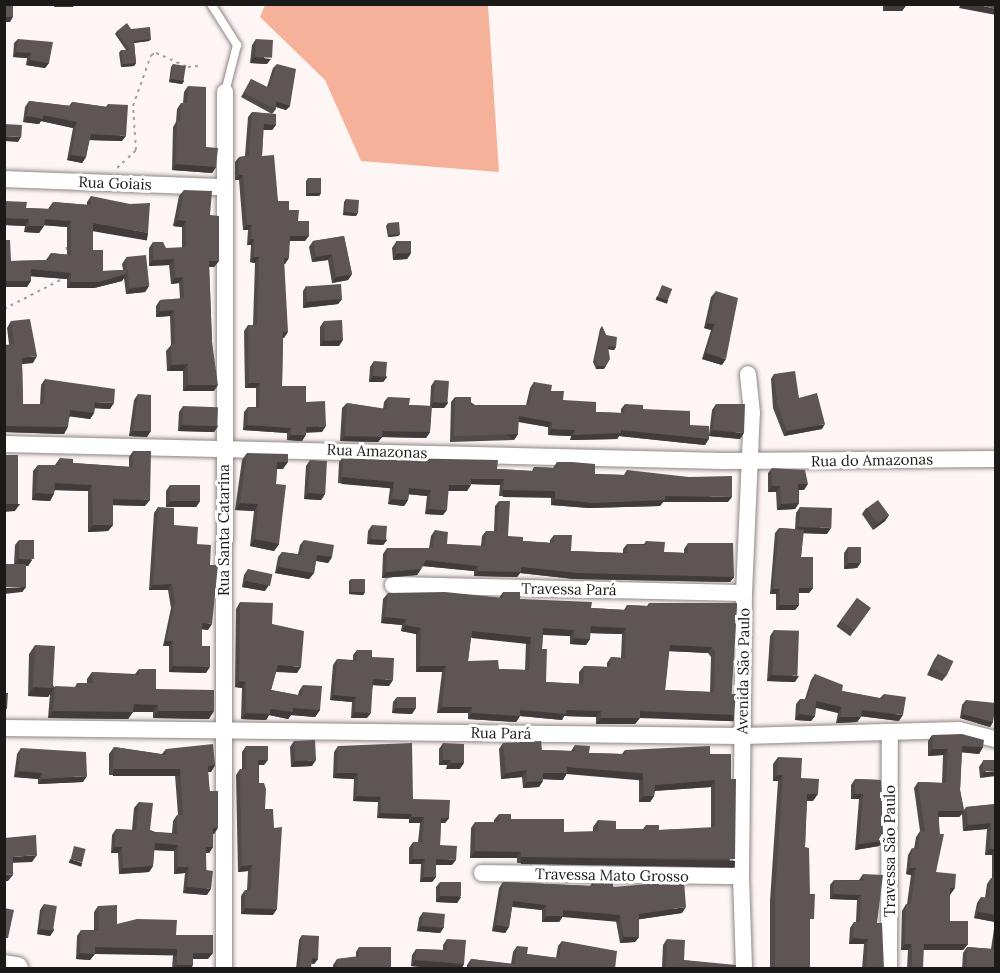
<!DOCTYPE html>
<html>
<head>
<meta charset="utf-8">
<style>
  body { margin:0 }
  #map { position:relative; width:1000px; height:973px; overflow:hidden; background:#fef6f4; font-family:Lora,serif }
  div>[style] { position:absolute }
  .forest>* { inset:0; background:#f6b19a }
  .path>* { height:2px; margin-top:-1px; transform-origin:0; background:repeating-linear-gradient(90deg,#a6a09f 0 3px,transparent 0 7.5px) }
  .roads { filter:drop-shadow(0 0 2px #8d8683) drop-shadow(0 0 2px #8d8683) }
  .lane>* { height:8px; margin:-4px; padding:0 4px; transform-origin:4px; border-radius:4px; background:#fff }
  .street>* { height:16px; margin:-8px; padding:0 8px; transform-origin:8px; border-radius:8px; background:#fff }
  .secondary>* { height:22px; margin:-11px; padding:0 11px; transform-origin:11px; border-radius:11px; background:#fff }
  .wall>* { inset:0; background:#504a48; transform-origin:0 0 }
  .shaded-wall>* { inset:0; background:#413c3b; transform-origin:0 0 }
  .building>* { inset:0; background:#5d5654; transform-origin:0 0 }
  span { translate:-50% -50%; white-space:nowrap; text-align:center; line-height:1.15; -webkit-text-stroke:6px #fff; paint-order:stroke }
  .street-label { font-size:15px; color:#1c1a19 }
  .frame { position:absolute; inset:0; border:6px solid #1c1a19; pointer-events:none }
</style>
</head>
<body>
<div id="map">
  <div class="forest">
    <i style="clip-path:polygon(265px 5px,488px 5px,499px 172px,361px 161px,325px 80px,260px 17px)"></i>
  </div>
  <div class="path">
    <i style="left:117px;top:168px;width:26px;rotate:-43deg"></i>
    <i style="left:136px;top:150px;width:44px;rotate:-93.9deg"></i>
    <i style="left:133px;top:106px;width:54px;rotate:-70.6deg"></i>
    <i style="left:151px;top:55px;width:5px;rotate:-22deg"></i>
    <i style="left:156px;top:53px;width:35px;rotate:24deg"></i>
    <i style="left:188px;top:67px;width:10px;rotate:-6deg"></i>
    <i style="left:65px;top:257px;width:17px;rotate:-80deg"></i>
    <i style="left:4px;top:309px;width:68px;rotate:-27.3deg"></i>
  </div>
  <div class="roads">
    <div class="lane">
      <i style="left:211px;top:4px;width:49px;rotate:57.6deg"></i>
      <i style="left:237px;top:45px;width:49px;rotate:104.3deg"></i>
    </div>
    <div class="street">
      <i style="left:4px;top:179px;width:221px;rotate:2.1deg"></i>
      <i style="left:4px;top:444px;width:719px;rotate:1.35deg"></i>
      <i style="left:723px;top:461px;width:273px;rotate:-0.4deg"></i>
      <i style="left:393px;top:585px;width:351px;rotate:1.3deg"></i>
      <i style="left:4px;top:728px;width:738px;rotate:0.62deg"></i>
      <i style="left:742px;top:736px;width:217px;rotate:-1.6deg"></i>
      <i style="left:959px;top:730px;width:38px;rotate:14deg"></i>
      <i style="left:482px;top:873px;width:259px;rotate:0.7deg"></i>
      <i style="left:224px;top:968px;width:876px;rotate:-89.93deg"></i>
      <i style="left:744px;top:968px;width:92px;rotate:-91.9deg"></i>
      <i style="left:741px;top:876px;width:283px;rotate:-89.4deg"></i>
      <i style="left:744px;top:593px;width:180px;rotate:-87.5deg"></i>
      <i style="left:752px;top:413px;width:39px;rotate:-96deg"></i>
      <i style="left:889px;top:968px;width:234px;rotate:-89.8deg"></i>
    </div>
    <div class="secondary">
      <i style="left:4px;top:966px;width:13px;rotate:9deg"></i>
    </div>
  </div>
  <div class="wall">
    <i style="clip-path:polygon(883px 4px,907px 4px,902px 11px,883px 11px)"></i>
    <i style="clip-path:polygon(131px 29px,151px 39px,149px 41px,134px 43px,136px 63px,134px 66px,121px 67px,119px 53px,121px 50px,126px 50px,115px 34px,117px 31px)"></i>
    <i style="clip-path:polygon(18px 39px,49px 63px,45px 68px,26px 65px,27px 58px,13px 57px,14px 43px)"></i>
    <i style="clip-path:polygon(256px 39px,267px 64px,250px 63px,252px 45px)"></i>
    <i style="clip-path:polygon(173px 64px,184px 81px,182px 84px,169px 82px,171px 67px)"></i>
    <i style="clip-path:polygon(277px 64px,290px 106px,286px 110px,276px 107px,276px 109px,272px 114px,276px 125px,272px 130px,263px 130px,262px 156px,278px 201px,289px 210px,298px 221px,305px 241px,290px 241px,285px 264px,284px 264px,284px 338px,283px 338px,282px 386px,306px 402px,322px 432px,306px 432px,302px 441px,287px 440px,287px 433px,243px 430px,244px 412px,248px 407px,256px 407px,256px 388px,245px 388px,244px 331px,248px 325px,253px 325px,255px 263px,250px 262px,251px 245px,247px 245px,248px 230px,243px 230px,239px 180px,235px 180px,235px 162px,239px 157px,245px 156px,248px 117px,252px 112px,272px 114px,241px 97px,251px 79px,267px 87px,273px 68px)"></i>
    <i style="clip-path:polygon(188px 86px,206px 147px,216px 167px,212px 173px,172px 170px,173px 127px,176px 122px,177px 109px,181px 103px,183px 103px,184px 92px)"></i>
    <i style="clip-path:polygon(29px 101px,69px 106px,72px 102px,106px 107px,108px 104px,122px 141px,89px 140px,86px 157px,82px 163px,67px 160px,73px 128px,41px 121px,39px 124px,23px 122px,25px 107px)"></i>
    <i style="clip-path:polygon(308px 178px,321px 193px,319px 196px,306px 196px,306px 181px)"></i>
    <i style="clip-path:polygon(184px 190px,210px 215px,219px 261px,214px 267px,209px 267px,214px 391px,183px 391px,183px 371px,167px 371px,166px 351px,171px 345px,170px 316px,156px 317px,156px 306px,160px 300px,180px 299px,179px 283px,171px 284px,169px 265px,149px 266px,149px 248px,153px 242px,166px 248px,182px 248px,182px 227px,173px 226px,179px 196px)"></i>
    <i style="clip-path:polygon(evenodd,91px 196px,143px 239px,93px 230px,93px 250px,103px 271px,123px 270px,122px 264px,126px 258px,149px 286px,145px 292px,126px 294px,124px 278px,122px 281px,94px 288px,67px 288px,67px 279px,31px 276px,27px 287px,4px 287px,4px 201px,26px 208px,48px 209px,53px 202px,87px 205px,87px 202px,91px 196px,5px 225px,25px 226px,24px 232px,39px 233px,44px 225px,67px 227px,67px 255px,51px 253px,46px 260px,11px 261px,4px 240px,5px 225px)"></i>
    <i style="clip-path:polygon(346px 199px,356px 216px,343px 215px,344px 202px)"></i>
    <i style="clip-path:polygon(388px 223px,400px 234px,398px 236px,388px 237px,386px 226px)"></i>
    <i style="clip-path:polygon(344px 236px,352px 274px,348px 280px,332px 283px,328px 260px,312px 262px,309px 247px,313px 241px)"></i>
    <i style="clip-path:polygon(396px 242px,411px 253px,407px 259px,393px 260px,392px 248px)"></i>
    <i style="clip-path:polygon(306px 286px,342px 299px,338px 304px,303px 308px,303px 291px)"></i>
    <i style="clip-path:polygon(716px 291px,722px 365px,702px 359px,711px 330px,704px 328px,711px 297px)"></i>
    <i style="clip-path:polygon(11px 321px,33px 363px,22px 364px,23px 404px,40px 404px,41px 385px,45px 379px,110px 409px,95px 408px,94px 413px,90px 419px,70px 416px,64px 434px,4px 432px,9px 344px,7px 328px)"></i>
    <i style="clip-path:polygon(324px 321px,339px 346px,320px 346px,320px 327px)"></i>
    <i style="clip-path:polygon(602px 326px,606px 335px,616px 347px,614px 350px,608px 349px,604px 369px,596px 369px,593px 362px,600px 329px)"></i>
    <i style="clip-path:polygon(374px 361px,387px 377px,383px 382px,369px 382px,370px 367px)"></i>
    <i style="clip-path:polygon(774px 374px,799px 398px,822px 429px,784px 436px,773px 408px,771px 379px)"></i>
    <i style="clip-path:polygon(435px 380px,448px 403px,444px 408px,431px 408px,430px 432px,426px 438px,382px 437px,378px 442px,340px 441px,342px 408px,347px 403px,383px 409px,384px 402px,388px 397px,409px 405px,430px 406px,431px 386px)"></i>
    <i style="clip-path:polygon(534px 382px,551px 391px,563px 400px,596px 412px,621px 413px,621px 409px,625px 404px,690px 425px,709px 435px,712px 410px,716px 404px,740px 439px,709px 436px,705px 445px,619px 436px,617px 439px,570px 440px,571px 436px,548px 435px,548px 427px,518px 422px,518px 434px,514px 440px,450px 442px,451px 402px,455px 397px,471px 405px,526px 405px,530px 388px)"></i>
    <i style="clip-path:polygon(138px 394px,147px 437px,129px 436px,134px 400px)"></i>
    <i style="clip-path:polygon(183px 406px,218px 426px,214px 432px,178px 431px,179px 412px)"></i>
    <i style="clip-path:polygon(133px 451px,145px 506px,113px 505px,113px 525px,108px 531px,88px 532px,88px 491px,55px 490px,50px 501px,32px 500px,33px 471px,38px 465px,55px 465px,60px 458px,73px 463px,129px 467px,129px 457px)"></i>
    <i style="clip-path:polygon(247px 453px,283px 469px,277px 469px,276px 484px,279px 544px,274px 551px,250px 546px,254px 511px,235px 510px,242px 460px)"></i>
    <i style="clip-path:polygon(343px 457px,497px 469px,532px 471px,534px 467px,553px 468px,557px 462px,595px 474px,624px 475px,627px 470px,728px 502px,663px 502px,660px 506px,589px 508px,551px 505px,551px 497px,499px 496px,500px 485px,471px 484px,467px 491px,448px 491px,443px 515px,425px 514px,427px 496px,409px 494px,408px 500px,404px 506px,388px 504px,390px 488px,338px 483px,339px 462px)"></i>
    <i style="clip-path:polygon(310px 460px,325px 494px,321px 500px,304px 499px,306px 466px)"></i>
    <i style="clip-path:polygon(772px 468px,804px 490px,799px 490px,799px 503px,795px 509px,777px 510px,776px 492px,768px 492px,768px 473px)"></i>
    <i style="clip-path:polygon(170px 485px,200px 501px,196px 507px,166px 507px,166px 491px)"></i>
    <i style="clip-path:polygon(499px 501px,508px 536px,523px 541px,550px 543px,550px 540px,554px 535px,571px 551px,623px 553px,623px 549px,627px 544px,644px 544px,646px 541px,664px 552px,684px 553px,684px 549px,688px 543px,734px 577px,730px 582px,574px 579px,520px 573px,517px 577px,474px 576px,474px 571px,423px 566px,417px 575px,382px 578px,383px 554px,387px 548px,429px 548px,431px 536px,435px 530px,447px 544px,481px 546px,482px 536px,486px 531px,494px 531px,495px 506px)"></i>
    <i style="clip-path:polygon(158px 507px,174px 525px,197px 544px,210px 565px,208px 630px,202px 629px,202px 646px,206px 673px,169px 672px,169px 646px,163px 646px,171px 608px,168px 590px,149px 590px,154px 513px)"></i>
    <i style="clip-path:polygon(800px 507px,827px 534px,803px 533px,801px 557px,813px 588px,809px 593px,799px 593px,799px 605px,795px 610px,776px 610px,776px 594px,770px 594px,775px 533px,779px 528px,795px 529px,796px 513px)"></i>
    <i style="clip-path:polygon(866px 508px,889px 515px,885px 521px,873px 530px,862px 514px)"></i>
    <i style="clip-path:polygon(372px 525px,387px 540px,383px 545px,367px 544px,368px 531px)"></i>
    <i style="clip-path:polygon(19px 540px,32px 560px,28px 566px,26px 566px,26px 587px,22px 592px,14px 565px,15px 545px)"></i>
    <i style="clip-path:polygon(304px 540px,332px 557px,328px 563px,316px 561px,314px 573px,309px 579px,275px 573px,278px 557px,282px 552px,298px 554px,300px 545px)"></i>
    <i style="clip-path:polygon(848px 547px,861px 562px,857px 568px,844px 569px,844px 553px)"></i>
    <i style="clip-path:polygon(248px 569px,265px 591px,242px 587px,244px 575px)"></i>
    <i style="clip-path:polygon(351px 579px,365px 592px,363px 595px,349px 594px,349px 581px)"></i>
    <i style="clip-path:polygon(evenodd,503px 592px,520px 599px,591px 608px,624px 610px,627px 605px,647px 606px,649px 603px,737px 603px,730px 721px,640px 717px,635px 724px,596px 724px,596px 717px,564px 716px,562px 720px,520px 716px,516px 722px,468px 719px,468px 713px,437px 713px,442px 672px,416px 672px,416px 634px,401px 631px,402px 625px,381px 623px,383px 599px,388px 593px,499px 598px,503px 592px,590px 633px,622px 634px,621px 658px,611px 657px,607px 663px,607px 667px,584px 666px,579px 672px,579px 684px,546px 682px,542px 649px,543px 635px,570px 636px,570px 644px,586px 645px,590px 639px,590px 633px,503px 592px,471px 637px,526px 643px,525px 670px,499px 669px,468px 661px,471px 637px,503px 592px,669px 651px,708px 653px,711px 657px,710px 692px,665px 690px,669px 651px)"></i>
    <i style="left:857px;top:598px;width:17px;height:35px;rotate:36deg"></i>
    <i style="clip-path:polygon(240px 602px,272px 624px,297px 673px,276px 672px,271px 690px,298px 695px,299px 691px,303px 685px,320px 710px,315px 717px,291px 715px,288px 719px,269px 715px,266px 720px,241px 719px,242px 688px,235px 687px,236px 609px)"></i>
    <i style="clip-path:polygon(774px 630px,795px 682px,767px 681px,770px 636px)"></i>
    <i style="clip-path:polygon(35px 645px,54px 687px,75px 687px,77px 683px,87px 683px,87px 679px,92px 672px,135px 674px,139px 669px,156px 689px,209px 719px,153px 718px,153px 712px,133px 712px,128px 719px,48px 718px,50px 694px,48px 697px,28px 696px,29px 654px)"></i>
    <i style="clip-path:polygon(357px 650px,372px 657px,389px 686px,373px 685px,367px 718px,351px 718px,352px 702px,330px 700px,333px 665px,337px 659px,353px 660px,353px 655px)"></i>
    <i style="clip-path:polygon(938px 654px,946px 676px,942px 681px,927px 675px,934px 660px)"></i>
    <i style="clip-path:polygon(815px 674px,842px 691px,880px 698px,884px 694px,899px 721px,861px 716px,857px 722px,836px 723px,838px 713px,816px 707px,815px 716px,811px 721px,795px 720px,796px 704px,800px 699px,805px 699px,811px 680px)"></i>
    <i style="clip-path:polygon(397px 697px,412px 714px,392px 713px,393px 702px)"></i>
    <i style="clip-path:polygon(966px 700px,993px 722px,990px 727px,960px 718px,962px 705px)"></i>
    <i style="clip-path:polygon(932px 735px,983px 747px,979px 754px,962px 752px,960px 790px,964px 810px,966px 807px,996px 804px,996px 969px,962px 969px,963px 953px,967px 947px,991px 949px,995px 922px,974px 918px,977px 903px,981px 897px,985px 898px,987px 884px,991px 878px,992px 878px,992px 855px,985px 855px,987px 829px,963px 831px,962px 814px,959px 817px,939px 817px,936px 872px,950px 895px,950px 921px,968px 944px,963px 950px,923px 950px,923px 969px,907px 969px,908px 950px,901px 950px,902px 911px,906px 904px,907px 904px,911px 875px,906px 874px,908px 855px,912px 848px,914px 849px,916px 837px,920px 831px,914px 788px,918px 782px,942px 783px,943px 755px,928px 756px,928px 741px)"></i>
    <i style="clip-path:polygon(294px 741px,312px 766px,291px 767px,290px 747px)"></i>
    <i style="clip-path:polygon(443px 743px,460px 769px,446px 769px,447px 765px,439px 765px,439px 749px)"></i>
    <i style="clip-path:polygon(503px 743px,542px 750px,571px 751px,575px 745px,589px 753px,622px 754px,625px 750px,710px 754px,731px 865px,517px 863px,517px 858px,470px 858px,471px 828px,475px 822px,494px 822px,494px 820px,499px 814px,511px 819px,564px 832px,593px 832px,593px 827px,598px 820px,616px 829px,643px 829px,646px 825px,659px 830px,711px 828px,711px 787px,655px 791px,654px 796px,650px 802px,639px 802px,639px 779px,567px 773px,563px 780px,543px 779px,539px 787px,523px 788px,522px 777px,501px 779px,499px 749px)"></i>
    <i style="clip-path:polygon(246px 746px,264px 765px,259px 765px,259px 783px,265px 809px,273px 915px,241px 914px,241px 896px,245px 890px,247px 890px,248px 871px,238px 872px,236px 775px,240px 769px,242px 769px,242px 752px)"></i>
    <i style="clip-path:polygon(338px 746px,413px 799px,449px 818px,445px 823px,441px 823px,440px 845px,452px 865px,436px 865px,436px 877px,432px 882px,420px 882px,421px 864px,409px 864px,409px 848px,413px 842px,418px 842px,420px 823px,409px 823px,409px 819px,377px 818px,378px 802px,353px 801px,354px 779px,333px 778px,334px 752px)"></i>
    <i style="clip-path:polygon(114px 747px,162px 754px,166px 749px,215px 765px,211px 772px,208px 772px,214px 834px,213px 834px,213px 847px,209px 853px,206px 853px,207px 895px,183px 893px,185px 873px,174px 874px,174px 851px,154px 850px,153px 866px,149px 872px,119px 874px,118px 853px,111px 853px,112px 835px,116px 829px,132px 830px,134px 808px,139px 802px,150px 830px,155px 832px,172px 833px,173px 821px,177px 815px,178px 815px,175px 775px,109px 775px,109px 754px)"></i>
    <i style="clip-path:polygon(21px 748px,83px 782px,38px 784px,38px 779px,14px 777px,17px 754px)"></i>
    <i style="clip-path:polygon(778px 757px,801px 778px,813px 801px,807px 801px,805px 847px,810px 925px,810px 968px,770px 969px,770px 901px,778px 781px,773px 781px,773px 764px)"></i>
    <i style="clip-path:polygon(996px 760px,980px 778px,979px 767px,983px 761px)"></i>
    <i style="clip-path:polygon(855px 779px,881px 780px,883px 841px,879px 846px,855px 850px,859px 799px,851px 799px,851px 785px)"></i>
    <i style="clip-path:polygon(863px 874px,877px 923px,884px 969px,862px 969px,864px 944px,849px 944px,850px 928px,854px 922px,856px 922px,857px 900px,830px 899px,830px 885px,834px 880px,859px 880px)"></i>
    <i style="clip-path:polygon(594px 879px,682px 913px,639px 919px,639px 937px,635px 942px,620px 943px,616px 921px,563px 916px,559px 922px,542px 922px,542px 910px,512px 907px,509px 927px,505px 933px,492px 931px,499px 888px,503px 882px,590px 886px)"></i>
    <i style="clip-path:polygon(440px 882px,461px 897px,457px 903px,436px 902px,436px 887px)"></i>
    <i style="clip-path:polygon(44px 904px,54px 930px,50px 936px,37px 934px,40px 910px)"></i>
    <i style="clip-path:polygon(98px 906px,117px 924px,176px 935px,208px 959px,193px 959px,191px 969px,172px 969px,173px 955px,95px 953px,90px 960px,76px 959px,77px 936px,81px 930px,94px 930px,94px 912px)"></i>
    <i style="clip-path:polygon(423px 912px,444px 927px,440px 933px,417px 931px,419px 918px)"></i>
    <i style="clip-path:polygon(302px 935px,318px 959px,314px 964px,311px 963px,311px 969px,296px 969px,299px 940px)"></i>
    <i style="clip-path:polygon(447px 939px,464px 964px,461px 969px,442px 969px,411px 966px,412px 955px,416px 949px,443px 950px,443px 945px)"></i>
    <i style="clip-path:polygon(667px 939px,684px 960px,736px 969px,643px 969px,645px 967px,662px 967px,663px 945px)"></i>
    <i style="clip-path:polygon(562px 941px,615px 969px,467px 969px,467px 965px,471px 959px,511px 964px,513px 952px,517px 946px,527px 954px,556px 958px,558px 946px)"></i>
    <i style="clip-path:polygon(359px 947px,391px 969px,333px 969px,333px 965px,337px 959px,356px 957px,356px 952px)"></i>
  </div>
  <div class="shaded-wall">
    <i style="clip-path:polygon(55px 4px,75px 4px,73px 7px,54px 7px)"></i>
    <i style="clip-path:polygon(887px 4px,907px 4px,902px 11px,883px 11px)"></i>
    <i style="clip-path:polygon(961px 4px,975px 4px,996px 9px,996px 15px,959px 8px)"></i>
    <i style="clip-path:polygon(4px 17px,13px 17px,10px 22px,4px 22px)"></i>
    <i style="clip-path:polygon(151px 39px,149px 41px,132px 43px,134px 41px)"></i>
    <i style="clip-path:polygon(16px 52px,31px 53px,27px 58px,13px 57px)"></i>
    <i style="clip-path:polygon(254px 57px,271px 59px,267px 64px,250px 63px)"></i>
    <i style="clip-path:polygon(30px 60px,49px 63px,45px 68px,26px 65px)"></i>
    <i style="clip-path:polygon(136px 63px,134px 66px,121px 67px,123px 64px)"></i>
    <i style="clip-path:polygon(171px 79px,184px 81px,182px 84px,169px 82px)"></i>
    <i style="clip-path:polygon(276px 101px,290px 106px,286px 110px,273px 106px)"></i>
    <i style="clip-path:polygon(43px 115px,77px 122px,73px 128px,41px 121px,39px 124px,23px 122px,27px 116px)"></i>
    <i style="clip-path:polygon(264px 124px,276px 125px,272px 130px,260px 130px)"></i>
    <i style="clip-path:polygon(91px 134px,126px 136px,122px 141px,87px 140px)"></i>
    <i style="clip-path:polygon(4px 136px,21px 137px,18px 142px,4px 141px)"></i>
    <i style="clip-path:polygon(71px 155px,86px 157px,82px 163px,67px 160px)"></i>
    <i style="clip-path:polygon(176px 164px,216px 167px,212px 173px,172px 170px)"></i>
    <i style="clip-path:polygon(239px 175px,243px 175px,239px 180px,235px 180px)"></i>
    <i style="clip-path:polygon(308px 193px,321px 193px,319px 196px,306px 196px)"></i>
    <i style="clip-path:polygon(345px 212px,358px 213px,356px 216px,343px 215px)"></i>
    <i style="clip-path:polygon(5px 218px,29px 219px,25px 226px,4px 225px)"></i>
    <i style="clip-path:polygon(45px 219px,71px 221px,67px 227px,40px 225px)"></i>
    <i style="clip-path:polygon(178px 220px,186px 221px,182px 227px,173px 226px)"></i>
    <i style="left:93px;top:223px;width:56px;height:8px;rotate:10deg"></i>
    <i style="clip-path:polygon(247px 225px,252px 225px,248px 230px,243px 230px)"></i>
    <i style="clip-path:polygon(29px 226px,44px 226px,39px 233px,24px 232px)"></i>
    <i style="clip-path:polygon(400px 234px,398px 236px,388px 237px,390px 235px)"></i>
    <i style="clip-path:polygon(290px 236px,309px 236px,305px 241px,286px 241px)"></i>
    <i style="clip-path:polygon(251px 239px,254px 239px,251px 245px,247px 245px)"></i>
    <i style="clip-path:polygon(411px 253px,407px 259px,393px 260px,397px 254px)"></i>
    <i style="clip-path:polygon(332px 254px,328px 260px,312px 262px,316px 257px)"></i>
    <i style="clip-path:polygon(254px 257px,259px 257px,255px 263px,250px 262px)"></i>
    <i style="clip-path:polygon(284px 258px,289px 258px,285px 264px,280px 264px)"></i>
    <i style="clip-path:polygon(174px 259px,169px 265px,149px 266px,153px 260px)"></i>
    <i style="clip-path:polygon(209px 261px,219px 261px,214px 267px,205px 267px)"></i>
    <i style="clip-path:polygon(31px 269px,71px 273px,67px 279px,27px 276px)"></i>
    <i style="clip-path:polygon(126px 274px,122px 281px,94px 288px,67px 288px,71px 282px)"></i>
    <i style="clip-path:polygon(352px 274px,348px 280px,332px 283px,336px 277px)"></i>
    <i style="clip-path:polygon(183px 277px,179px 283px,171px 284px,175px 278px)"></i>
    <i style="clip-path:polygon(4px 281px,31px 281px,27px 287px,4px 287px)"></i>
    <i style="clip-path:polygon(149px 286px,145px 292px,126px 294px,130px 289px)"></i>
    <i style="left:657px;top:296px;width:12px;height:4px;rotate:20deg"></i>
    <i style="clip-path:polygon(342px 299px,338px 304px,303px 308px,307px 302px)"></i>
    <i style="clip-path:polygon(174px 310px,170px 316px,156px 317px,160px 311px)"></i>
    <i style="clip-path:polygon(708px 323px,715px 324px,711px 330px,704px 328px)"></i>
    <i style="clip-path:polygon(283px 332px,288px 332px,284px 338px,279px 338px)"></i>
    <i style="clip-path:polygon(324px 340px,343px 340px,339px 346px,320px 346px)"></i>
    <i style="clip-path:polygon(608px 346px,616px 347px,614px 350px,606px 349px)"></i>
    <i style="clip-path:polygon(706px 353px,726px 359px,722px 365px,702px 359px)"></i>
    <i style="clip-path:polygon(37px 356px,33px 363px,18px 364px,22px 358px)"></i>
    <i style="clip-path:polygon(188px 364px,183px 371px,167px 371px,172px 365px)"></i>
    <i style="clip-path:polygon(598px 366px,606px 366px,604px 369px,596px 369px)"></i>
    <i style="clip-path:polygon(373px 376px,387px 377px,383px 382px,369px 382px)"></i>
    <i style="clip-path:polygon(249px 383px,260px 383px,256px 388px,245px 388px)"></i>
    <i style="clip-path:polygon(188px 385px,218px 385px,214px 391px,183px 391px)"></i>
    <i style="clip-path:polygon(95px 402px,114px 403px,110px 409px,91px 408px)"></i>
    <i style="clip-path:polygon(434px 402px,448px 403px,444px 408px,430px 408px)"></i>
    <i style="clip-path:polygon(70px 410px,94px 413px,90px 419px,66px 416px)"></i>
    <i style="clip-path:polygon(519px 416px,552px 422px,548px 427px,515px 421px)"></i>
    <i style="clip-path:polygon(825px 424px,822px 429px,784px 436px,787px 431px)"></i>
    <i style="clip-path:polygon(182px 425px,218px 426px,214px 432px,178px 431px)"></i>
    <i style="clip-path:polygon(247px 425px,291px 428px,287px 433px,243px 430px)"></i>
    <i style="clip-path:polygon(4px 426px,68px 427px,64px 434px,4px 432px)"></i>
    <i style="clip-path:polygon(326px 426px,322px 432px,303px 433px,306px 427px)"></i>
    <i style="clip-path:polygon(552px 429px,575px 430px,571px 436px,548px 435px)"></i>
    <i style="clip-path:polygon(621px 430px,709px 439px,705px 445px,619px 436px,617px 439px,570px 440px,574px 435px)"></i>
    <i style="clip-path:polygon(713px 430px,744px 433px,740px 439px,709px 436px)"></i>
    <i style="clip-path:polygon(133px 431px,151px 431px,147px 437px,129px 436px)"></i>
    <i style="clip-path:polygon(383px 431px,430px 432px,426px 438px,382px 437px,378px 442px,340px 441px,345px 436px)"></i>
    <i style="left:518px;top:434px;width:7px;height:64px;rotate:124deg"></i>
    <i style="clip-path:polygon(291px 435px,306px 435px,302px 441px,287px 440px)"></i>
    <i style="clip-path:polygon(277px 462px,288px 462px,283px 469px,272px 469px)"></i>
    <i style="left:342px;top:477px;width:52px;height:7px;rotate:5deg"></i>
    <i style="clip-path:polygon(471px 479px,504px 479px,500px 485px,467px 484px)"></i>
    <i style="clip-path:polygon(55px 483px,92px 485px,88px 491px,50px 490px)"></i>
    <i style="clip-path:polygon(798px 484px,808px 484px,804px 490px,794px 490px)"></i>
    <i style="clip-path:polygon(449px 485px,471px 485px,467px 491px,445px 491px)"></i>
    <i style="clip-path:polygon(772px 486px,780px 486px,776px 492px,768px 492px)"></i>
    <i style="clip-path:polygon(409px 488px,431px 490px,427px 496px,405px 494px)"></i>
    <i style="left:503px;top:490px;width:52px;height:7px;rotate:1deg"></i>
    <i style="clip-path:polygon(36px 493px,54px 494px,50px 501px,32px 500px)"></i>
    <i style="clip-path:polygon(308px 493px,325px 494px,321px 500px,304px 499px)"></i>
    <i style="clip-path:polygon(665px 496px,732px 497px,728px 502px,663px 502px,660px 506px,589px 508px,551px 505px,555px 499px)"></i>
    <i style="clip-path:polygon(113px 499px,150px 500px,145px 506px,108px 505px)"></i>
    <i style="clip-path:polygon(392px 499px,408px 500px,404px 506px,388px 504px)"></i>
    <i style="clip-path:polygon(170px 501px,200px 501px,196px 507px,166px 507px)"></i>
    <i style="clip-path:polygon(240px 503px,258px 504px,254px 511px,235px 510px)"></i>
    <i style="clip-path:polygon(799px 503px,795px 509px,777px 510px,781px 504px)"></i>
    <i style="clip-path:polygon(5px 504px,20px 504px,15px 511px,4px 512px)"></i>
    <i style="clip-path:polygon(429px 509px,447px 510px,443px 515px,425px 514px)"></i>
    <i style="clip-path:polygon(889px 515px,885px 521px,873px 530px,877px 524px)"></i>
    <i style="clip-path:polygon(93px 525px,113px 525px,108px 531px,88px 532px)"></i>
    <i style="clip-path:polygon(799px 527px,831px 528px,827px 534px,795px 533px)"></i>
    <i style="clip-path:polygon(255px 539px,279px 544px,274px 551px,250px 546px)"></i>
    <i style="clip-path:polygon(371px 539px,387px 540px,383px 545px,367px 544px)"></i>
    <i style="clip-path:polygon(317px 555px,332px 557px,328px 563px,313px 560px)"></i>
    <i style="clip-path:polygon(18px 559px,32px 560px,28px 566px,14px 565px)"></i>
    <i style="clip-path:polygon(426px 560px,478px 566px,474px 571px,422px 566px)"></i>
    <i style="clip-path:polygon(861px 562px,857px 568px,844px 569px,848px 563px)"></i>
    <i style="clip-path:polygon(279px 567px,314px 573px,309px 579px,275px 573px)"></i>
    <i style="clip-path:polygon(521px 567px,734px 577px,730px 582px,574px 579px,520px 573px,517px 577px,474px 576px,478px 571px)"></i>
    <i style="clip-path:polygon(421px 569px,417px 575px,382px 578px,386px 572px)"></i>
    <i style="clip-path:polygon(246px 581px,269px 585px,265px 591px,242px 587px)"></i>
    <i style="clip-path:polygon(172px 584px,168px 590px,149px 590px,153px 585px)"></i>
    <i style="clip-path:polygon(26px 587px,22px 592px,4px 594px,4px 588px)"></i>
    <i style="clip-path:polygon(799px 588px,813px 588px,809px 593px,795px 593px)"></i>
    <i style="clip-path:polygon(773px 589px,780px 589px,776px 594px,770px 594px)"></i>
    <i style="clip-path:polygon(351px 592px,365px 592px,363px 595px,349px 594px)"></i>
    <i style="clip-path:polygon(780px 605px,799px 605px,795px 610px,776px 610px)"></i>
    <i style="clip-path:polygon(385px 617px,406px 619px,402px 625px,381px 623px)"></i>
    <i style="clip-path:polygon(202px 623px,212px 624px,208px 630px,199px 629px)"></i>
    <i style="clip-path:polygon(406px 625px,421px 628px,416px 634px,401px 631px)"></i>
    <i style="clip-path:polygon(591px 626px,626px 628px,622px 634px,586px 633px)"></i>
    <i style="clip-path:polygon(543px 628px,574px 630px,570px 636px,539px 634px)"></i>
    <i style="left:472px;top:631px;width:59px;height:7px;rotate:6deg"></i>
    <i style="clip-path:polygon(574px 638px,590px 639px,586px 645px,570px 644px)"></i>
    <i style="clip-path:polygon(166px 641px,173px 641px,169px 646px,163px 646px)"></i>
    <i style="clip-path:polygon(670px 645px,712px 647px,708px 653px,666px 651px)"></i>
    <i style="clip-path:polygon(278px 665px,301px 667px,297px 673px,273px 671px)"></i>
    <i style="clip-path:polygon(173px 666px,210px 667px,206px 673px,169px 672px)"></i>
    <i style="clip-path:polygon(420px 666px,446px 666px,442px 672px,416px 672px)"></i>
    <i style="clip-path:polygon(771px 675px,799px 676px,795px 682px,767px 681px)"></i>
    <i style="clip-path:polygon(373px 679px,393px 680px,389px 686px,369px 685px)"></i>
    <i style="clip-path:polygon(239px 681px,246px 682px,242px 688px,235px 687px)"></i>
    <i style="clip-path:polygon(34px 687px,54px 688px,48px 697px,28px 696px)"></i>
    <i style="clip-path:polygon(334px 695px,356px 697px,352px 702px,330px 700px)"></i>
    <i style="clip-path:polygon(816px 701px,842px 707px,838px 713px,812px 707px)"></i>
    <i style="clip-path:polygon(134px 704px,158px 705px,153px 712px,133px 712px,128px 719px,48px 718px,53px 711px)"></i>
    <i style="clip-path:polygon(442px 707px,472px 707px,468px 713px,437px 713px)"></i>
    <i style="clip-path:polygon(293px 708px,320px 710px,315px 717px,291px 715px,288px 719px,269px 715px,266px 720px,241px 719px,246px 713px,270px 709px)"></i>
    <i style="clip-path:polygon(396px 708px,416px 708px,412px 714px,392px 713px)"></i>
    <i style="clip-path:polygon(520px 710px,566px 710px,601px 711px,596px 717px,564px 716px,562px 720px,520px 716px,516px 722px,468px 719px,472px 713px)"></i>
    <i style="clip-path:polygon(862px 710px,903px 715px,899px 721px,858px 716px)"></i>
    <i style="clip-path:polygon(158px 711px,214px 711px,209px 719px,153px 718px)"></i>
    <i style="left:640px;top:711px;width:94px;height:7px;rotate:2deg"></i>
    <i style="clip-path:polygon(355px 712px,371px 713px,367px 718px,351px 718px)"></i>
    <i style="clip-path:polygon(799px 714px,815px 716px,811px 721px,795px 720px)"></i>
    <i style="clip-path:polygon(963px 714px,993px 722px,990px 727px,960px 718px)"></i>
    <i style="clip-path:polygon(840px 717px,861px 717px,857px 722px,836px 723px)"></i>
    <i style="clip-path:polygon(601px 718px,640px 718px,635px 724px,596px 724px)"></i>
    <i style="clip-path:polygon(962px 746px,983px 747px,979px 754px,958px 752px)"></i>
    <i style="clip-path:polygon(933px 749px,948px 749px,943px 755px,928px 756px)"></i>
    <i style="clip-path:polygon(258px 760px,268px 760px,264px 765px,254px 765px)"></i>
    <i style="clip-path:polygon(316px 760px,312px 766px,291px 767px,295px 761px)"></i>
    <i style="clip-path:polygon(443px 760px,451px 760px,447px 765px,439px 765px)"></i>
    <i style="clip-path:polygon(450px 763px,464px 763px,460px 769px,446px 769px)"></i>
    <i style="clip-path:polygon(215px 765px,211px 772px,204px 772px,208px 766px)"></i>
    <i style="left:567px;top:767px;width:76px;height:7px;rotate:5deg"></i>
    <i style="left:113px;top:769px;width:67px;height:7px"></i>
    <i style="clip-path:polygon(527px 770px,522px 777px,501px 779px,506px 773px)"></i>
    <i style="clip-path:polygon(18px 771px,42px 773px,38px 779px,14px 777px)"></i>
    <i style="clip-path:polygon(996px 771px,996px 776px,980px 778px,984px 772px)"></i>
    <i style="clip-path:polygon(337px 773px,358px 773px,354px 779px,333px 778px)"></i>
    <i style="clip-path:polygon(543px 773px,567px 773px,563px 780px,538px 779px)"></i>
    <i style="clip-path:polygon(777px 775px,783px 775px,778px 781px,773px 781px)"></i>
    <i style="clip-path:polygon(87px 776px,83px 782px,38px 784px,42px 779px)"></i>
    <i style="clip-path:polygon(715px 780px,711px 787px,650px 791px,655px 785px)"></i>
    <i style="clip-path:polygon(543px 781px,539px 787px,523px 788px,527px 782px)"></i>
    <i style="clip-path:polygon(807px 794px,818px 794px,813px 801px,802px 800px)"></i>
    <i style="clip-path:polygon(855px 794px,863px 794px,859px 799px,851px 799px)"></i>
    <i style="clip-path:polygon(357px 796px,381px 797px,378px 802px,353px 801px)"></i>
    <i style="clip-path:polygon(644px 796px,654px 796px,650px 802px,639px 802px)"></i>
    <i style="clip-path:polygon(938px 811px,964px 811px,959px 817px,934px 817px)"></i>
    <i style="clip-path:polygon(381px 813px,412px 814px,409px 819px,377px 818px)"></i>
    <i style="clip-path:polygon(412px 817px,424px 817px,420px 823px,409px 823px)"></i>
    <i style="clip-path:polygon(441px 818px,449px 818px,445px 823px,437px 823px)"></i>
    <i style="clip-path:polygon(991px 823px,987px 829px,963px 831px,968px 825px)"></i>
    <i style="clip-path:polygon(213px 828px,218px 828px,214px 834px,209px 834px)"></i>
    <i style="clip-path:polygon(883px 841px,879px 846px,855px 850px,859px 844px)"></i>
    <i style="clip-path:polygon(155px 843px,178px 845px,174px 851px,150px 850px)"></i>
    <i style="clip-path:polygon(115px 847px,122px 847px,118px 853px,111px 853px)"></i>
    <i style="clip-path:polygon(206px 847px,213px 847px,209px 853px,201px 853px)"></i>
    <i style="clip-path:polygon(990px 849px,996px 849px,996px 850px,992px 855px,985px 855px)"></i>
    <i style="clip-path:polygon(475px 851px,521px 852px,517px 858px,470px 858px)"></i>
    <i style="clip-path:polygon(37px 855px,32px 862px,9px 863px,13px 857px)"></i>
    <i style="left:521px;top:857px;width:214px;height:7px;rotate:1deg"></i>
    <i style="left:70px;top:859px;width:13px;height:4px;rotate:18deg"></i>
    <i style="clip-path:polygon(413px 859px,425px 859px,421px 864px,409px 864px)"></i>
    <i style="clip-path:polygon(436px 859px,456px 860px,452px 865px,433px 865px)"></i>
    <i style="clip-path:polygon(252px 865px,248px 871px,238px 872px,242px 866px)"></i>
    <i style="clip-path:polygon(153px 866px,149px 872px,119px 874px,123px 868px)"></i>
    <i style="clip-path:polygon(178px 867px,189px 867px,185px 873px,174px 874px)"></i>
    <i style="clip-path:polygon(910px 868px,916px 868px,911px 875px,906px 874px)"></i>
    <i style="clip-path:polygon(4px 874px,13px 875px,8px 881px,4px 881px)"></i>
    <i style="clip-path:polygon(424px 877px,436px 877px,432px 882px,420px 882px)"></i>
    <i style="clip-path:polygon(187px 887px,211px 889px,207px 895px,183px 893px)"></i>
    <i style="clip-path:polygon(950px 888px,955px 888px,950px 895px,945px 894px)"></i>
    <i style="clip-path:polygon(834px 894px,861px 895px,857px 900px,830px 899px)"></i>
    <i style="clip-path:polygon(440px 896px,461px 897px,457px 903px,436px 902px)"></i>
    <i style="clip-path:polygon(513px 901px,546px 905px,542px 910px,509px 906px)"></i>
    <i style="clip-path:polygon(686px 907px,682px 913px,635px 920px,639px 914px)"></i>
    <i style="clip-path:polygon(245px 908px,277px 909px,273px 915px,241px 914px)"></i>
    <i style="left:563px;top:910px;width:57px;height:7px;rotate:5deg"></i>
    <i style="clip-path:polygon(979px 912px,996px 915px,996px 921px,995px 922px,974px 918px)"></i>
    <i style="clip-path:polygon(546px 916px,563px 916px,559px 922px,542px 922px)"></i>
    <i style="clip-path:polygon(496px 925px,509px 927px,505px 933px,492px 931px)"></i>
    <i style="clip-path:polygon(421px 926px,444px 927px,440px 933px,417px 931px)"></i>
    <i style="clip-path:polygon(41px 929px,54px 930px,50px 936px,37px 934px)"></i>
    <i style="clip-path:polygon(624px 937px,639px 937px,635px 942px,620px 943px)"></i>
    <i style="clip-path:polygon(853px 938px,868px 939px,864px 944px,849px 944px)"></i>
    <i style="clip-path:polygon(905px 944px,912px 944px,908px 950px,901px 950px)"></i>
    <i style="clip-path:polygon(924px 944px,968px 944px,963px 950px,919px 950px)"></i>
    <i style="left:95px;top:947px;width:82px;height:7px;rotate:1deg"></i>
    <i style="clip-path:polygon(80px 953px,95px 954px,90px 960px,76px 959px)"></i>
    <i style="clip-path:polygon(193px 953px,213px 953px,208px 959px,189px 959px)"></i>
    <i style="clip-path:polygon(312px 958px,318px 959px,314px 964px,308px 963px)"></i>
    <i style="clip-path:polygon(415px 960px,464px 964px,461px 969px,442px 969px,411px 966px)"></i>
    <i style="clip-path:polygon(177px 965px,193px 965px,191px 969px,175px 969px)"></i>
    <i style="left:352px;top:967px;width:21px;height:2px"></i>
  </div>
  <div class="building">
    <i style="left:4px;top:4px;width:9px;height:13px"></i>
    <i style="clip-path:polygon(975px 4px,996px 4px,996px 9px)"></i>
    <i style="clip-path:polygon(127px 23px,131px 29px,150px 27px,151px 39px,134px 41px,136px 63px,123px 64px,121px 50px,130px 50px,117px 31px)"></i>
    <i style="clip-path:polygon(18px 39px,53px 42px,49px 63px,30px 60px,31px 53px,16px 52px)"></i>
    <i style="left:256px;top:39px;width:17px;height:18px;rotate:3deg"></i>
    <i style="left:173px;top:64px;width:13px;height:15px;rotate:9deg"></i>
    <i style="clip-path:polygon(277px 64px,296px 69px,290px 106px,276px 101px,276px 109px,244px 93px,251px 79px,269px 88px)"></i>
    <i style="clip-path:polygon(188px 86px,206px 87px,206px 147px,218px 148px,216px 167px,176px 164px,177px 121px,180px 121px,181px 103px,187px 103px)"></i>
    <i style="clip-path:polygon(29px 101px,72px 106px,72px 102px,108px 107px,108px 104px,128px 105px,126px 136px,91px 134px,86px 157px,71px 155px,77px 122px,43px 115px,43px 119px,27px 116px)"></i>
    <i style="clip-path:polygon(252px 112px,276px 114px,276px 125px,264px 124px,262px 156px,274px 155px,278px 201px,289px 201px,289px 210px,299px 210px,298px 221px,309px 221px,309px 236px,290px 236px,289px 258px,284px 258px,288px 332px,283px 332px,282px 386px,306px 386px,306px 402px,325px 401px,326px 426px,306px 427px,306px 435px,291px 435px,291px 428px,247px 425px,248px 407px,259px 408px,260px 383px,249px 383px,248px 325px,257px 325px,259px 257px,254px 257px,254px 239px,251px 239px,252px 225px,247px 225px,243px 175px,239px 175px,239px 157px,249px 156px)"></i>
    <i style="left:4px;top:124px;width:18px;height:12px;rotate:3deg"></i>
    <i style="left:308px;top:178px;width:13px;height:15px"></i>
    <i style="clip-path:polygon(184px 190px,212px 191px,210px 215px,219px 216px,219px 261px,209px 261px,212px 342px,218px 385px,188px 385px,188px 364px,172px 365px,171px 345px,175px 344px,174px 310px,160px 311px,160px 300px,184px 298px,183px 277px,175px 278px,174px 259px,153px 260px,153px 242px,163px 242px,166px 248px,186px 247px,186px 221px,178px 220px)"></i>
    <i style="clip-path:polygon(evenodd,91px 196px,130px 204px,150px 203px,148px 233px,93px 223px,93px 250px,103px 250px,103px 271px,126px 270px,126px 274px,99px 282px,71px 282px,71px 273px,31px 269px,31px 281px,4px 281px,4px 201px,27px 202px,26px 208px,52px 209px,53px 202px,91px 205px,91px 196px,5px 218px,29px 219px,29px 226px,44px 226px,45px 219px,71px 221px,71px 255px,51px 253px,50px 260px,11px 261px,10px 240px,4px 240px,5px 218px)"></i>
    <i style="left:346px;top:199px;width:13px;height:13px;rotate:4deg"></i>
    <i style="left:399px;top:222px;width:12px;height:11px;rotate:85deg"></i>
    <i style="clip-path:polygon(344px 236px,352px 274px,336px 277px,332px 254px,316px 257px,313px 241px)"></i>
    <i style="left:411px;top:241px;width:12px;height:15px;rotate:90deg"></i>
    <i style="left:146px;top:255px;width:31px;height:20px;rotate:84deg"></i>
    <i style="left:341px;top:284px;width:15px;height:35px;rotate:86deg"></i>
    <i style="left:662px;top:285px;width:11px;height:12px;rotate:22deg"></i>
    <i style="clip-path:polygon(716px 291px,738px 298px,726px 359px,706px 353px,715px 324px,708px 323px)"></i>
    <i style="clip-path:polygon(30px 319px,37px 356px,22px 358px,23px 404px,44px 404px,45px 379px,115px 389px,114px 403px,95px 402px,94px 413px,70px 410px,68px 427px,4px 426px,4px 345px,14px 344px,11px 321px)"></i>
    <i style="left:342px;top:320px;width:20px;height:18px;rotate:87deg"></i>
    <i style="clip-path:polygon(602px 326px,606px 335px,617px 337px,616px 347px,608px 346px,610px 359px,606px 366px,598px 366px,595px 359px)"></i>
    <i style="left:374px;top:361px;width:13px;height:15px;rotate:4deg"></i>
    <i style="clip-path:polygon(795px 371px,799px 398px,817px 393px,825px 424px,787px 431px,777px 403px,774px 374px)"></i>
    <i style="left:435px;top:380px;width:14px;height:22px;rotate:4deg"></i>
    <i style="clip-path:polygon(534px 382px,552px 385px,551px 391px,564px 391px,563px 400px,596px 402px,596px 412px,624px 413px,625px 404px,643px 405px,643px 409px,690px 411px,690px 425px,709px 426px,709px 439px,621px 430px,621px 433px,574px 435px,575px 430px,552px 429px,552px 422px,519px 416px,518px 434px,454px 436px,455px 397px,471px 397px,471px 405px,529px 405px)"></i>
    <i style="clip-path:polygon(138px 394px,151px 395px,151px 431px,133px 431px)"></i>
    <i style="clip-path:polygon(388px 397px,410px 398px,409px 405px,432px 406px,430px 432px,383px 431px,382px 437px,345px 436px,347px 403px,387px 409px)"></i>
    <i style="clip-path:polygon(716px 404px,745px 404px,744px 433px,713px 430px)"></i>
    <i style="left:183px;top:406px;width:35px;height:19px;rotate:2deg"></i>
    <i style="clip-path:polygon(133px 451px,151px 451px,150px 500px,113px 499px,113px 525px,93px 525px,92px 485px,55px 483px,54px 494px,36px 493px,38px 465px,59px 465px,60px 458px,73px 459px,73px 463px,133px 467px)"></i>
    <i style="clip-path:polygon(247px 453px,288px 454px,288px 462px,277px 462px,276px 484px,286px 485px,279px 544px,255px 539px,258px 504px,240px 503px)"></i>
    <i style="left:4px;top:455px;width:14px;height:49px"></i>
    <i style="clip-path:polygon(343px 457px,498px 460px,497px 469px,534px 471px,534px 467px,556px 468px,557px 462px,572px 462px,595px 464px,595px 474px,627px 475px,627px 470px,689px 477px,732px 476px,732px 497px,665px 496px,665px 500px,593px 503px,555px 499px,555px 491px,503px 490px,504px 479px,471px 479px,471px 485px,449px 485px,447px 510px,429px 509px,431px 490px,409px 488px,408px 500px,392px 499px,394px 482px,342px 477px)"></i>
    <i style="left:310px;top:460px;width:17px;height:33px;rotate:3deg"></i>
    <i style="clip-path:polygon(772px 468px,805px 470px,808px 484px,798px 484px,799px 503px,781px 504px,780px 486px,772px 486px)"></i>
    <i style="left:170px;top:485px;width:30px;height:16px"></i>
    <i style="left:878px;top:500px;width:19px;height:14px;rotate:54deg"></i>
    <i style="clip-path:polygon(499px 501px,510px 501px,508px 536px,523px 537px,523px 541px,554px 543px,554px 535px,572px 535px,571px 551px,627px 553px,627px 544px,646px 545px,646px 541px,665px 542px,664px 552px,688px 553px,688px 543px,733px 543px,734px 577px,578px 573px,521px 567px,521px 572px,478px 571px,478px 566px,426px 560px,421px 569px,386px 572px,387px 548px,433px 548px,435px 530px,448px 532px,447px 544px,485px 546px,486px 531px,497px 531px)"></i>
    <i style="clip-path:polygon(158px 507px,174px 508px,174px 525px,198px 527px,197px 544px,211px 545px,210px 565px,218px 565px,212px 624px,202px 623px,202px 646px,210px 646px,210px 667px,173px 666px,173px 641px,166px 641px,175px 602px,172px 584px,153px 585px)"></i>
    <i style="left:800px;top:507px;width:32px;height:20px;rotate:2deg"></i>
    <i style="left:372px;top:525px;width:15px;height:14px;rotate:4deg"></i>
    <i style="clip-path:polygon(779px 528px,804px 530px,801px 557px,813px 557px,813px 588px,799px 588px,799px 605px,780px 605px,780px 589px,773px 589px)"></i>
    <i style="left:19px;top:540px;width:15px;height:19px"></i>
    <i style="clip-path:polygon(304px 540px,334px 545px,332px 557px,317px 555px,314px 573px,279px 567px,282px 552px,301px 555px)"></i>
    <i style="left:848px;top:547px;width:13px;height:16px"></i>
    <i style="left:26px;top:564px;width:23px;height:22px;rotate:90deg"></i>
    <i style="left:248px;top:569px;width:25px;height:12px;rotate:12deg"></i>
    <i style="left:351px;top:579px;width:14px;height:13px"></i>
    <i style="clip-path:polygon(evenodd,445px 592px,503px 598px,503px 592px,520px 592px,520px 599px,592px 602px,591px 608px,627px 610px,627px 605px,649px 606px,649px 603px,737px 603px,731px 694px,736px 694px,734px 715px,640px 711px,640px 718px,601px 718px,601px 711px,566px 710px,566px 714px,520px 710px,520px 716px,472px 713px,472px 707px,442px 707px,446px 666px,420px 666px,421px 628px,406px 625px,406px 619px,385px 617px,388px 593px,445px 592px,591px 626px,626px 628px,625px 658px,611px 657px,610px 667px,584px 666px,583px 684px,546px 682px,547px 649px,542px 649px,543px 628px,574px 630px,574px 638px,590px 639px,591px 626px,445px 592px,472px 631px,531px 637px,529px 670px,499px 669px,498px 660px,468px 661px,472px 631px,445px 592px,670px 645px,712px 647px,715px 651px,714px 692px,665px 690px,670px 645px)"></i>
    <i style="left:857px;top:598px;width:17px;height:28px;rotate:36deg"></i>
    <i style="clip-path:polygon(240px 602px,273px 603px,272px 624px,304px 631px,301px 667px,278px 665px,271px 690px,302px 696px,303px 685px,322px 686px,320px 710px,293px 708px,293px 712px,270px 709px,270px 714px,246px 713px,246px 682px,239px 681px)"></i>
    <i style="left:774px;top:630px;width:25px;height:45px;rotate:2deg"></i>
    <i style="left:35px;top:645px;width:20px;height:42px;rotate:3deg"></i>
    <i style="clip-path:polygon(357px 650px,372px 650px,372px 657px,394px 658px,393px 680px,373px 679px,371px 713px,355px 712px,356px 697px,334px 695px,337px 659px,357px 661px)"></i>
    <i style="left:938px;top:654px;width:17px;height:16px;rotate:25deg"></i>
    <i style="clip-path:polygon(139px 669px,156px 669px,156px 689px,214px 690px,214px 711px,158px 711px,158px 705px,134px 704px,133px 712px,53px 711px,55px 686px,77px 687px,77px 683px,93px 683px,92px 672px,139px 675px)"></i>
    <i style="clip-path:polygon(815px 674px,843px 685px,842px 691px,883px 699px,884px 694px,906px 697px,903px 715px,862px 710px,861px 717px,840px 717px,842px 707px,816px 701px,815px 716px,799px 714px,800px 699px,807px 699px)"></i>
    <i style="clip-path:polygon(4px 693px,8px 693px,7px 709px,4px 709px)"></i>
    <i style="left:397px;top:697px;width:19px;height:11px"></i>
    <i style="clip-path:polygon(966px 700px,996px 703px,993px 722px,963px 714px)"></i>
    <i style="clip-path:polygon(962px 734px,984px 740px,983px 747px,962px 746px,960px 790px,964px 811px,938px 811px,940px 834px,944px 834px,936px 872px,956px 874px,955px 888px,950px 888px,950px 921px,968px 921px,968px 944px,924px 944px,923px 969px,912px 969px,912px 944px,905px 944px,906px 904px,911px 904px,916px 868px,910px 868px,912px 848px,918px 849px,920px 831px,925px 832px,918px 782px,946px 783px,948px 749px,933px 749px,932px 735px)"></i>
    <i style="left:315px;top:740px;width:20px;height:21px;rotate:87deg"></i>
    <i style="clip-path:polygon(541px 741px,542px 750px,575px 751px,575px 745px,590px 746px,589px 753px,625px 754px,625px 750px,710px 746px,710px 754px,731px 754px,731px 779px,736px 779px,735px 859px,521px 857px,521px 852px,475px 851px,475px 822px,499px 822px,499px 814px,511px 814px,511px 819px,564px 819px,564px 832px,598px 831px,598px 820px,616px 821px,616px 829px,646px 829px,646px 825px,659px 825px,659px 830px,715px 827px,715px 780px,655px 785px,654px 796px,644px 796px,643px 773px,567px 767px,567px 773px,543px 773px,543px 781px,527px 782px,527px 770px,506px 773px,503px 743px)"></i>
    <i style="clip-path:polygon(412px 743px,413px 799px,450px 800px,449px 818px,441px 818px,440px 845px,457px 846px,456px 860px,436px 859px,436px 877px,424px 877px,425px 859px,413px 859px,413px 842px,422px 842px,424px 817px,412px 817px,412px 814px,381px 813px,381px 797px,357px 796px,358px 773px,337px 773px,338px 746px)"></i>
    <i style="clip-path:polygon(443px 743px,464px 744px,464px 763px,450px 763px,451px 760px,443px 760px)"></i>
    <i style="clip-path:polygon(213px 744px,215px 765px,208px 766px,209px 791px,218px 791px,218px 828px,213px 828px,213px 847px,206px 847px,206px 870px,213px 871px,211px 889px,187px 887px,189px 867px,178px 867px,178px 845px,155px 843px,153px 866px,123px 868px,122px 847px,115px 847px,116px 829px,136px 830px,139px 802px,153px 803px,150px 830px,155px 832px,177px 834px,177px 815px,183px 815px,180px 769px,113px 769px,114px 747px,166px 755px,166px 749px)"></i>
    <i style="clip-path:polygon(246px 746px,268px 746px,268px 760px,258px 760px,259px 783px,264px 783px,266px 789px,265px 809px,273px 809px,274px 828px,282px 827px,277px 909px,245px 908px,245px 890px,251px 891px,252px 865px,242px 866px,240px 769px,246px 769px)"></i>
    <i style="clip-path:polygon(21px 748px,86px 752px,87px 776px,42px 779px,42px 773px,18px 771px)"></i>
    <i style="clip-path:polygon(778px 757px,802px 758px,801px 778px,819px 779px,818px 794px,807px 794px,805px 847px,809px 848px,810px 894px,815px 894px,814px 919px,810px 919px,810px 968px,775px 969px,775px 894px,783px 775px,777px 775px)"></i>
    <i style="left:996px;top:760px;width:11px;height:13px;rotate:90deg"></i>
    <i style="clip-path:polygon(855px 779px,881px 780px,883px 841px,859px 844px,863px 794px,855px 794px)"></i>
    <i style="clip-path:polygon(996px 804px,996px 849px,990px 849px,991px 823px,968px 825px,966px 807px)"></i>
    <i style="clip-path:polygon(36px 835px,37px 855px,13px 857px,13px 875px,4px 874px,4px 838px)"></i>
    <i style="left:74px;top:846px;width:12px;height:14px;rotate:14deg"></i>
    <i style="clip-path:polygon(863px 874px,883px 875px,877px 923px,882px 923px,884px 969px,866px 969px,868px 939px,853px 938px,854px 922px,860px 922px,861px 895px,834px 894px,834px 880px,863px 881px)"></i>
    <i style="clip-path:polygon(991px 878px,996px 878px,996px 915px,979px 912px,981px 897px,989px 898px)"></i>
    <i style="clip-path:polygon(594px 879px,613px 879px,613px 887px,684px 881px,686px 907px,639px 914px,639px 937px,624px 937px,620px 915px,563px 910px,563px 916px,546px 916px,546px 905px,513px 901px,509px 927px,496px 925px,503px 882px,594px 886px)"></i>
    <i style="left:440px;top:882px;width:21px;height:14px"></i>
    <i style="left:44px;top:904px;width:13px;height:25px;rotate:9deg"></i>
    <i style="clip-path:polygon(117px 905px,117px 924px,137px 919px,177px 920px,176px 935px,213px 935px,213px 953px,193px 953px,193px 965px,177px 965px,177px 949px,95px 947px,95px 954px,80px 953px,81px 930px,99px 931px,98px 906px)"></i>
    <i style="clip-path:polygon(4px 908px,14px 910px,8px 938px,4px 938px)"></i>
    <i style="left:423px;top:912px;width:22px;height:14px;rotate:5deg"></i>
    <i style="clip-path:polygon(302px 935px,319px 936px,318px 959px,312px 958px,311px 969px,299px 969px)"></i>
    <i style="clip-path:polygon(447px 939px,466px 940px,464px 964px,415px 960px,416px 949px,446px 950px)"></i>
    <i style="clip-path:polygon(667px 939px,685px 940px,684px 960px,736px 965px,736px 969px,645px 969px,645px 967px,666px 967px)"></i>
    <i style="clip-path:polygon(562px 941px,617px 951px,615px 969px,471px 969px,471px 959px,515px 964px,517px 946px,528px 947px,527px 954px,559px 958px)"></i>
    <i style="clip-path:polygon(996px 941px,996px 969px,967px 969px,967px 947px,994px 949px)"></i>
    <i style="clip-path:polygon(359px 947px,391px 947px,391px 969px,373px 969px,373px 967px,336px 969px,337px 959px,359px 956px)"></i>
  </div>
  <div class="street-label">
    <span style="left:115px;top:183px;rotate:2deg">Rua Goiais</span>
    <span style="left:377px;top:451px;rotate:2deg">Rua Amazonas</span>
    <span style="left:872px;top:460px;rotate:-1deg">Rua do Amazonas</span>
    <span style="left:224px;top:530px;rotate:-90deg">Rua Santa Catarina</span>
    <span style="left:569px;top:589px;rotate:1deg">Travessa Pará</span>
    <span style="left:743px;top:671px;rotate:-89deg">Avenida São Paulo</span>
    <span style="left:501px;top:733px;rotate:1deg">Rua Pará</span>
    <span style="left:890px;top:851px;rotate:-90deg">Travessa São Paulo</span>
    <span style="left:612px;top:875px;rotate:1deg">Travessa Mato Grosso</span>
  </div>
  <div class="frame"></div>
</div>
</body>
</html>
